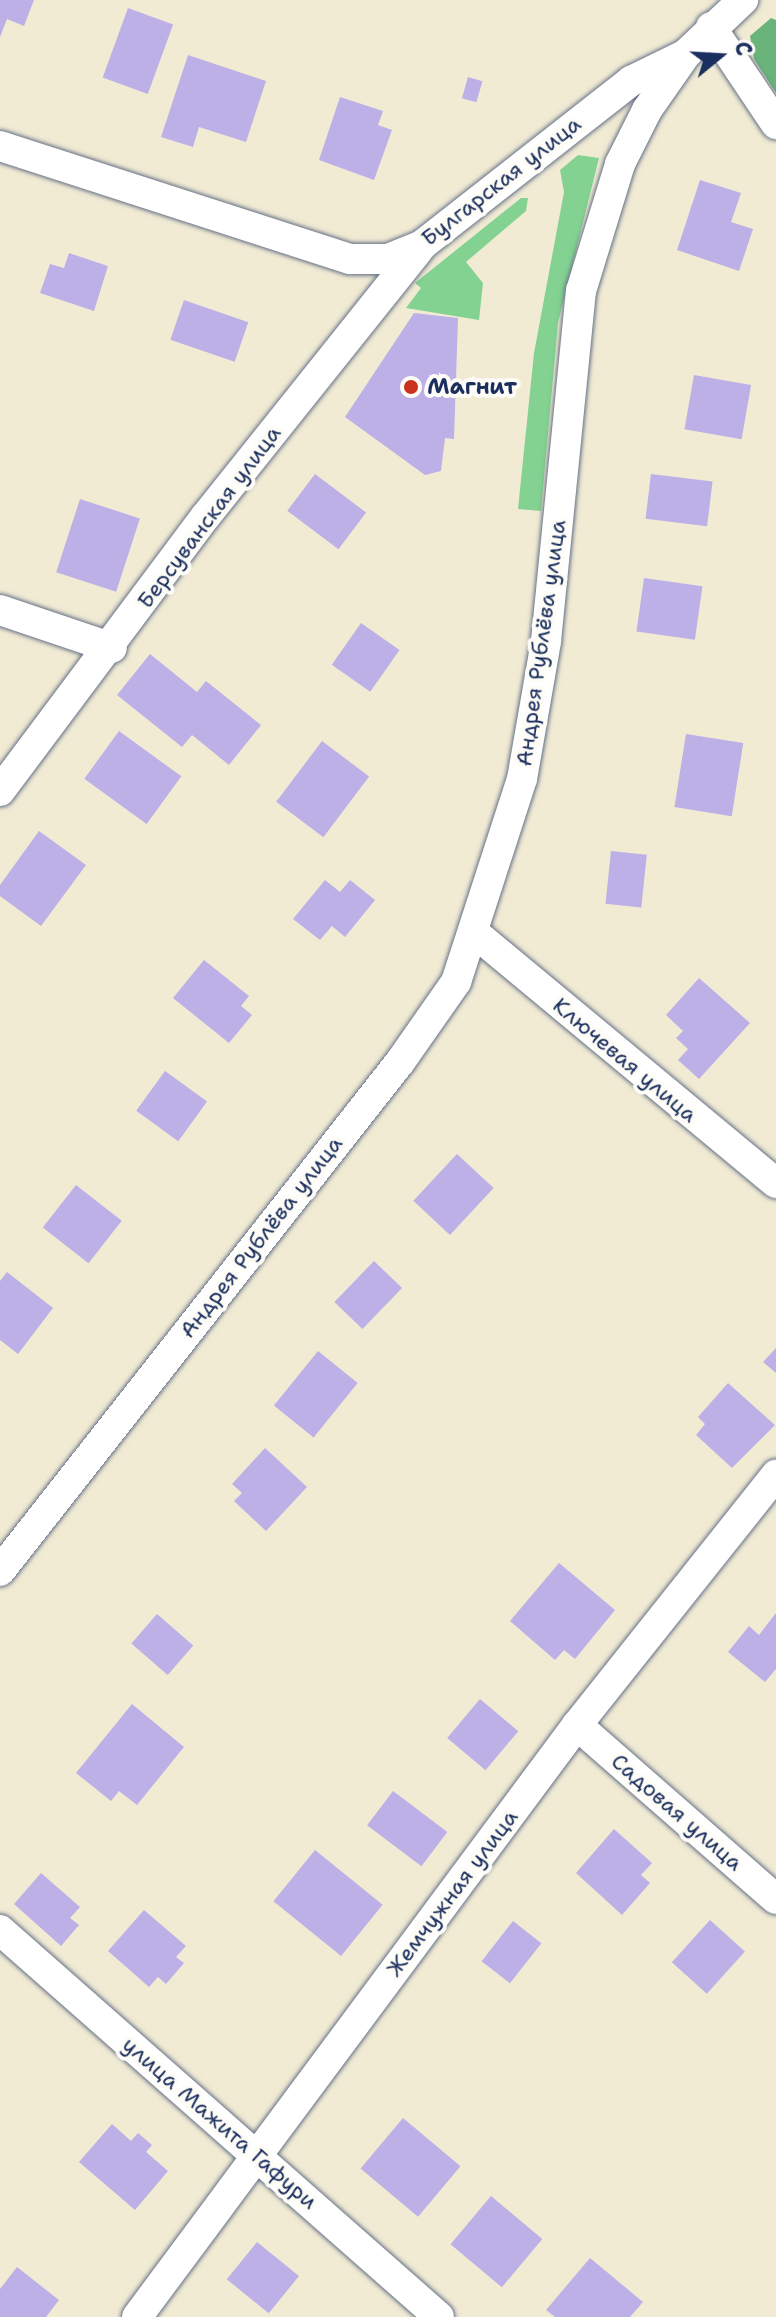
<!DOCTYPE html>
<html>
<head>
<meta charset="utf-8">
<style>
  body { margin:0 }
  #map { position:relative; width:776px; height:2317px; overflow:hidden; background:#f1ebd4; font-family:"Shantell Sans",sans-serif }
  div>[style] { position:absolute }
  .green>* { inset:0; background:#83d291 }
  .forest>* { inset:0; background:#6ab47b }
  .building>* { inset:0; background:#bcb0e7; transform-origin:0 0 }
  .roads { filter:drop-shadow(0 0 2px #667187) drop-shadow(0 0 2px #667187) }
  .minor>* { height:30px; margin:-15px; padding:0 15px; transform-origin:15px; border-radius:15px; background:#fff }
  .dots>* { width:22px; height:22px; translate:-50% -50%; box-sizing:border-box; border:4px solid #fdfcf7; border-radius:50% }
  span { translate:-50% -50%; white-space:nowrap; text-align:center; line-height:1.15; -webkit-text-stroke:8px #fdfcf7; paint-order:stroke }
  .street-label { font-size:22px; color:#1b2f5e }
  .poi-label { font-size:22px; color:#1b2f5e; font-weight:700 }
  .left { translate:0 -50%; text-align:left }
  .north { position:absolute; left:680px; top:16px; width:80px; height:80px; -webkit-text-stroke:6px #fdfcf7; paint-order:stroke; rotate:72deg; font-size:22px; font-weight:700; line-height:32px; text-align:center; color:#1b2f5e }
  .north::after { content:''; display:block; margin:auto; width:28px; height:36px; background:#1b2f5e; clip-path:polygon(50% 0,100% 100%,50% 72%,0 100%) }
</style>
</head>
<body>
<div id="map">
  <div class="green">
    <i style="clip-path:polygon(578px 155px,599px 158px,558px 323px,541px 511px,518px 509px,534px 353px,564px 192px,560px 170px)"></i>
    <i style="clip-path:polygon(521px 198px,528px 198px,526px 211px,466px 262px,483px 283px,479px 320px,406px 308px,421px 288px,415px 283px)"></i>
  </div>
  <div class="forest">
    <i style="clip-path:polygon(771px 18px,776px 20px,776px 93px,754px 59px,750px 36px)"></i>
  </div>
  <div class="building">
    <i style="clip-path:polygon(0 0,34px 0,24px 26px,7px 19px,0 37px)"></i>
    <i style="left:128px;top:8px;width:48px;height:74px;rotate:20deg"></i>
    <i style="clip-path:polygon(188px 55px,266px 81px,246px 142px,199px 127px,193px 147px,161px 137px)"></i>
    <i style="left:468px;top:77px;width:15px;height:22px;rotate:16deg"></i>
    <i style="clip-path:polygon(340px 97px,383px 111px,378px 125px,392px 130px,374px 180px,319px 160px)"></i>
    <i style="clip-path:polygon(700px 180px,741px 193px,731px 222px,753px 229px,739px 271px,677px 250px)"></i>
    <i style="clip-path:polygon(69px 253px,108px 266px,94px 311px,40px 293px,50px 264px,64px 268px)"></i>
    <i style="left:184px;top:300px;width:68px;height:42px;rotate:19deg"></i>
    <i style="clip-path:polygon(414px 313px,458px 318px,454px 439px,445px 438px,441px 471px,425px 475px,345px 417px)"></i>
    <i style="left:694px;top:375px;width:58px;height:55px;rotate:10deg"></i>
    <i style="left:315px;top:474px;width:64px;height:46px;rotate:37deg"></i>
    <i style="left:651px;top:474px;width:62px;height:45px;rotate:7deg"></i>
    <i style="left:80px;top:499px;width:63px;height:77px;rotate:18deg"></i>
    <i style="left:644px;top:578px;width:59px;height:54px;rotate:8deg"></i>
    <i style="left:361px;top:623px;width:47px;height:51px;rotate:35deg"></i>
    <i style="clip-path:polygon(150px 654px,197px 692px,206px 681px,261px 725px,229px 765px,192px 735px,182px 747px,117px 695px)"></i>
    <i style="left:119px;top:731px;width:77px;height:59px;rotate:36deg"></i>
    <i style="left:686px;top:734px;width:58px;height:74px;rotate:9deg"></i>
    <i style="left:322px;top:741px;width:59px;height:76px;rotate:37deg"></i>
    <i style="clip-path:polygon(39px 831px,86px 865px,41px 926px,0 896px,0 885px)"></i>
    <i style="left:611px;top:851px;width:36px;height:53px;rotate:6deg"></i>
    <i style="clip-path:polygon(325px 880px,340px 892px,350px 880px,375px 900px,345px 937px,332px 926px,320px 940px,293px 919px)"></i>
    <i style="clip-path:polygon(204px 960px,249px 996px,241px 1006px,252px 1015px,229px 1043px,173px 998px)"></i>
    <i style="clip-path:polygon(699px 978px,750px 1023px,699px 1079px,678px 1060px,688px 1049px,676px 1038px,683px 1031px,666px 1015px)"></i>
    <i style="left:165px;top:1071px;width:52px;height:49px;rotate:36deg"></i>
    <i style="left:457px;top:1154px;width:50px;height:64px;rotate:43deg"></i>
    <i style="left:76px;top:1185px;width:58px;height:54px;rotate:38deg"></i>
    <i style="left:374px;top:1261px;width:39px;height:57px;rotate:44deg"></i>
    <i style="clip-path:polygon(7px 1272px,53px 1308px,18px 1354px,0 1340px,0 1281px)"></i>
    <i style="clip-path:polygon(776px 1348px,776px 1373px,763px 1362px)"></i>
    <i style="left:318px;top:1351px;width:51px;height:70px;rotate:39deg"></i>
    <i style="clip-path:polygon(728px 1383px,775px 1425px,732px 1468px,696px 1435px,705px 1424px,698px 1417px)"></i>
    <i style="clip-path:polygon(265px 1448px,307px 1487px,266px 1531px,234px 1501px,242px 1493px,232px 1484px)"></i>
    <i style="clip-path:polygon(559px 1563px,615px 1610px,575px 1659px,564px 1650px,555px 1660px,510px 1621px)"></i>
    <i style="clip-path:polygon(776px 1613px,776px 1669px,765px 1682px,728px 1652px,749px 1626px,759px 1635px)"></i>
    <i style="left:157px;top:1614px;width:48px;height:39px;rotate:41deg"></i>
    <i style="left:480px;top:1699px;width:50px;height:51px;rotate:40deg"></i>
    <i style="clip-path:polygon(132px 1704px,184px 1747px,137px 1805px,119px 1791px,111px 1801px,76px 1773px)"></i>
    <i style="left:393px;top:1791px;width:68px;height:43px;rotate:37deg"></i>
    <i style="clip-path:polygon(614px 1829px,652px 1863px,641px 1875px,650px 1883px,622px 1915px,576px 1873px)"></i>
    <i style="left:315px;top:1850px;width:87px;height:66px;rotate:39deg"></i>
    <i style="clip-path:polygon(41px 1873px,80px 1907px,70px 1918px,79px 1925px,61px 1946px,14px 1904px)"></i>
    <i style="clip-path:polygon(144px 1910px,186px 1946px,176px 1957px,184px 1963px,166px 1984px,158px 1977px,149px 1987px,108px 1951px)"></i>
    <i style="left:710px;top:1920px;width:47px;height:57px;rotate:42deg"></i>
    <i style="left:513px;top:1921px;width:36px;height:51px;rotate:38deg"></i>
    <i style="left:403px;top:2118px;width:75px;height:66px;rotate:40deg"></i>
    <i style="clip-path:polygon(112px 2124px,131px 2141px,138px 2133px,152px 2145px,146px 2152px,168px 2171px,135px 2210px,79px 2162px)"></i>
    <i style="left:491px;top:2196px;width:67px;height:63px;rotate:40deg"></i>
    <i style="left:257px;top:2242px;width:54px;height:48px;rotate:39deg"></i>
    <i style="clip-path:polygon(590px 2258px,643px 2302px,630px 2317px,555px 2317px,546px 2310px)"></i>
    <i style="clip-path:polygon(17px 2267px,59px 2300px,46px 2317px,0 2317px,0 2289px)"></i>
  </div>
  <div class="roads">
    <div class="minor">
      <i style="left:711px;top:27px;width:117px;rotate:56.2deg"></i>
      <i style="left:0;top:146px;width:368px;rotate:17.9deg"></i>
      <i style="left:350px;top:259px;width:38px"></i>
      <i style="left:388px;top:259px;width:37px;rotate:-22deg"></i>
      <i style="left:422px;top:245px;width:266px;rotate:-38.1deg"></i>
      <i style="left:631px;top:81px;width:61px;rotate:-26.1deg"></i>
      <i style="left:686px;top:54px;width:79px;rotate:-43.5deg"></i>
      <i style="left:0;top:610px;width:118px;rotate:18.7deg"></i>
      <i style="left:0;top:791px;width:344px;rotate:-53.2deg"></i>
      <i style="left:206px;top:516px;width:340px;rotate:-51.4deg"></i>
      <i style="left:476px;top:934px;width:390px;rotate:39.7deg"></i>
      <i style="left:0;top:1571px;width:647px;rotate:-51.84deg"></i>
      <i style="left:400px;top:1062px;width:98px;rotate:-55deg"></i>
      <i style="left:456px;top:982px;width:213px;rotate:-72deg"></i>
      <i style="left:522px;top:779px;width:140px;rotate:-80.1deg"></i>
      <i style="left:546px;top:641px;width:352px;rotate:-84.3deg"></i>
      <i style="left:581px;top:291px;width:133px;rotate:-72.9deg"></i>
      <i style="left:620px;top:164px;width:60px;rotate:-63.4deg"></i>
      <i style="left:647px;top:110px;width:68px;rotate:-55.1deg"></i>
      <i style="left:577px;top:1725px;width:264px;rotate:41.2deg"></i>
      <i style="left:0;top:1930px;width:585px;rotate:41.4deg"></i>
      <i style="left:137px;top:2317px;width:738px;rotate:-53.38deg"></i>
      <i style="left:577px;top:1725px;width:320px;rotate:-51.5deg"></i>
    </div>
  </div>
  <div class="dots">
    <i style="left:411px;top:387px;background:#c8321e"></i>
  </div>
  <div class="street-label">
    <span style="left:501px;top:181px;rotate:-38deg">Булгарская улица</span>
    <span style="left:209px;top:517px;rotate:-53deg">Берсуванская улица</span>
    <span style="left:541px;top:643px;rotate:-82deg">Андрея Рублёва улица</span>
    <span style="left:625px;top:1060px;rotate:40deg">Ключевая улица</span>
    <span style="left:261px;top:1237px;rotate:-52deg">Андрея Рублёва улица</span>
    <span style="left:677px;top:1812px;rotate:41deg">Садовая улица</span>
    <span style="left:452px;top:1893px;rotate:-53deg">Жемчужная улица</span>
    <span style="left:220px;top:2123px;rotate:41deg">улица Мажита Гафури</span>
  </div>
  <div class="poi-label">
    <span class="left" style="left:427px;top:387px">Магнит</span>
  </div>
  <div class="north">С</div>
</div>
</body>
</html>
